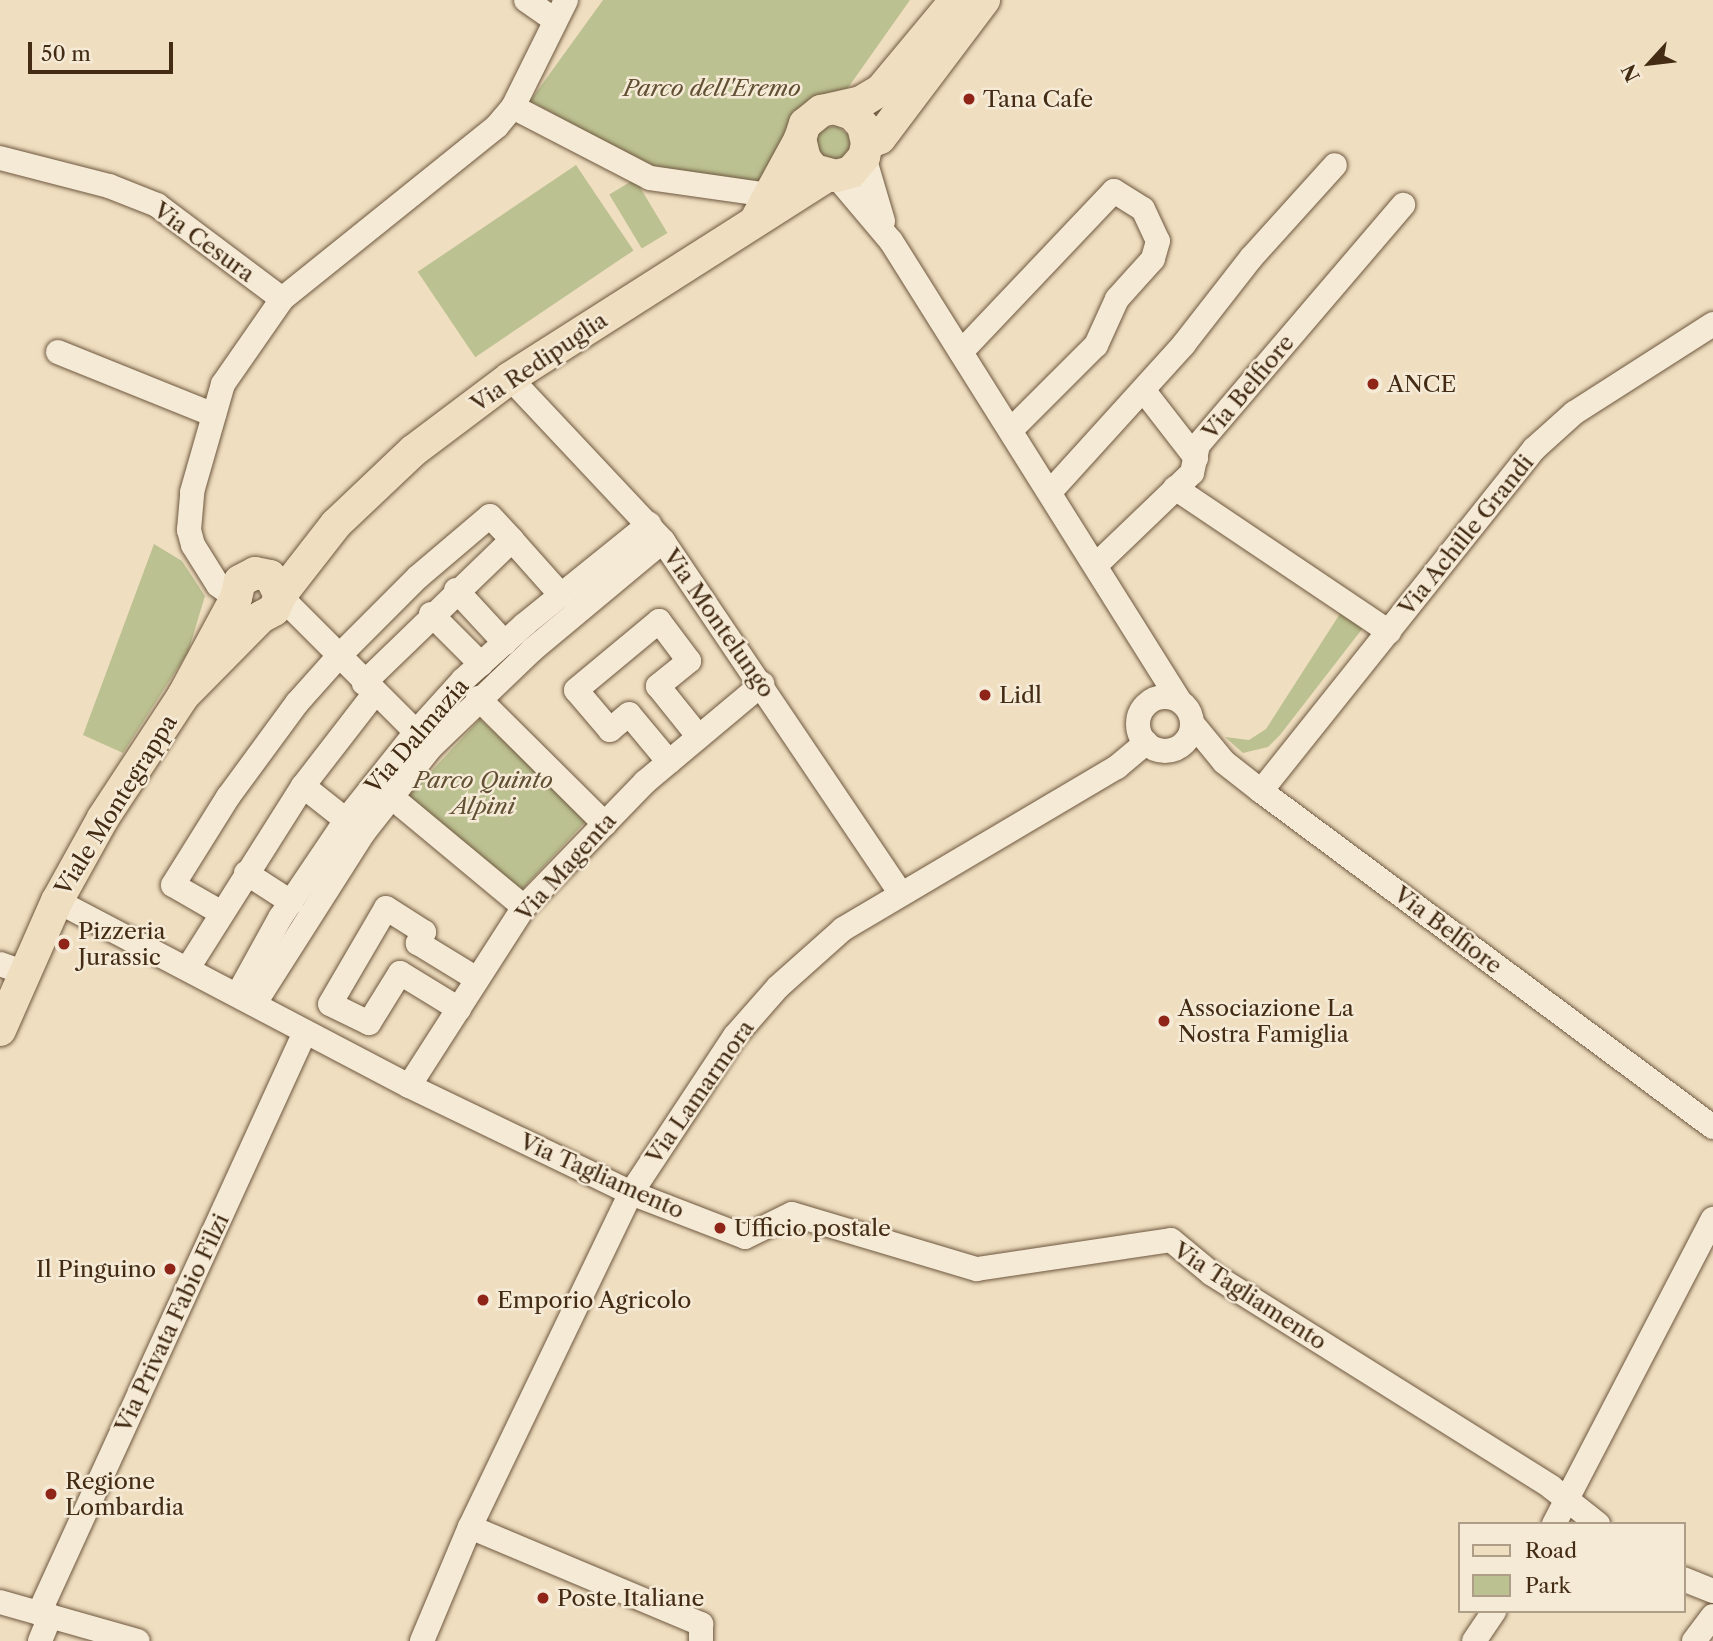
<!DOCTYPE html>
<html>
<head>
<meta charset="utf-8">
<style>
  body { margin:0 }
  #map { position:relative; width:1713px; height:1641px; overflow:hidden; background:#f0dec0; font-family:"Libre Caslon Text",serif }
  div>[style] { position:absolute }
  .green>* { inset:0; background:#bcc191; transform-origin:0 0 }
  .roads { filter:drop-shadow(0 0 2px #6e583f) drop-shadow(0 0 2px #6e583f) }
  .minor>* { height:24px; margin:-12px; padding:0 12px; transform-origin:12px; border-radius:12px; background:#f5ead6 }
  .minor>.ring { margin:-12px; padding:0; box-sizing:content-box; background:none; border:24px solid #f5ead6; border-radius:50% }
  .major>* { height:32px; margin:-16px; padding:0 16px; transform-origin:16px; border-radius:16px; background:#f0dec0 }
  .dots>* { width:19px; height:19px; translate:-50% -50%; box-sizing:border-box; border:4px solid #f5ead6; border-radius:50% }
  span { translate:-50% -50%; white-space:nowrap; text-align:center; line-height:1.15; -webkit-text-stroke:5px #f5ead6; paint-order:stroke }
  .park-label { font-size:23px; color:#615033; font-style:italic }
  .poi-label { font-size:23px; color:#432b14 }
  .left { translate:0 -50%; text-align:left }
  .right { translate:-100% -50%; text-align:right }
  .street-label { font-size:23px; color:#432b14 }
  .legend { position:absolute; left:1458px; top:1522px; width:228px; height:91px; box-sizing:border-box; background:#f5ead6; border:2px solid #ae9e88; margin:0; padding:9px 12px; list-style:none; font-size:21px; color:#432b14 }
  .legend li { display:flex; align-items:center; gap:14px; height:35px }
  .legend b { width:35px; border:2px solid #ae9e88 }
  .north { position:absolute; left:1615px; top:28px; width:70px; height:70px; -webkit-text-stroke:5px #f5ead6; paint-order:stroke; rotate:243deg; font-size:19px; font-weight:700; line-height:28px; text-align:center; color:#432b14 }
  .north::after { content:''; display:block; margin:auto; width:24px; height:32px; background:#432b14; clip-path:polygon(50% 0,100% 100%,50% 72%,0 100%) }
  .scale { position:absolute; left:28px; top:42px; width:145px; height:32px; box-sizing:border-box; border:4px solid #432b14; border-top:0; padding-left:9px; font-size:21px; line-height:24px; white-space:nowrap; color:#432b14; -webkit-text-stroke:5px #f5ead6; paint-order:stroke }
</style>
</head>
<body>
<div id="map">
  <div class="green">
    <i style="clip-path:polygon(603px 0,910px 0,845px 92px,762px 183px,654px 168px,530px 101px)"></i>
    <i style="clip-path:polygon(837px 126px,852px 138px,850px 157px,819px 163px,814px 137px,823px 128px)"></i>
    <i style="left:576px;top:165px;width:103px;height:191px;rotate:56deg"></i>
    <i style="left:635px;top:179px;width:63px;height:30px;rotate:59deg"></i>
    <i style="clip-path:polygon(154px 544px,182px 561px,205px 596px,188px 652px,123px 753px,83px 735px)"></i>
    <i style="clip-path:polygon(1343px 609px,1366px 624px,1280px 735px,1268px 747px,1243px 753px,1225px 737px,1249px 740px,1266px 729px)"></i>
    <i style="left:480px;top:719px;width:147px;height:110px;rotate:43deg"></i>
  </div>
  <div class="roads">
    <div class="minor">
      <i style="left:526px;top:0;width:35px;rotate:35deg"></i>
      <i style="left:513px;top:107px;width:154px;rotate:27.4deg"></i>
      <i style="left:650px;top:178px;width:121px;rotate:8.1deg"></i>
      <i style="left:864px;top:157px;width:67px;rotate:73.5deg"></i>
      <i style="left:0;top:158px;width:113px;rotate:14.4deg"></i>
      <i style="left:109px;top:186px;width:52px;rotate:21.6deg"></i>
      <i style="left:157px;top:205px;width:156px;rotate:36.9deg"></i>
      <i style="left:836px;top:176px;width:85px;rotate:49.8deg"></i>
      <i style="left:891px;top:241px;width:542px;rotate:57.89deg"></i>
      <i style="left:58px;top:352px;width:168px;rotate:22deg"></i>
      <i style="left:961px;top:352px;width:222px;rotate:-46.5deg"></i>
      <i style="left:1114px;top:191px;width:34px;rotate:32deg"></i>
      <i style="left:1143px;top:209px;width:35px;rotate:65deg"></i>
      <i style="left:1158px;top:241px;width:19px;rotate:106deg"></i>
      <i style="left:1153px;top:259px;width:54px;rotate:132deg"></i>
      <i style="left:1117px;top:299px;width:51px;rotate:114.5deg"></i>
      <i style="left:1096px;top:345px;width:120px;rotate:135deg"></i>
      <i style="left:510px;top:378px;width:224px;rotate:46.8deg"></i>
      <i style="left:663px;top:541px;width:424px;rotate:56deg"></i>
      <i style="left:1144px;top:391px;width:85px;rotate:52.2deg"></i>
      <i style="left:1175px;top:488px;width:258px;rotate:33.9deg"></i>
      <i style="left:1050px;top:492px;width:200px;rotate:-47.8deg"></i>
      <i style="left:1184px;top:344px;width:109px;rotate:-52.1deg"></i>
      <i style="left:1251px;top:258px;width:125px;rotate:-47.9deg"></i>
      <i style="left:512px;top:540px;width:74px;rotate:48.3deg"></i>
      <i style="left:1096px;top:565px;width:133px;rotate:-43.8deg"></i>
      <i style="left:1192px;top:473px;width:29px;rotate:-78deg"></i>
      <i style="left:1198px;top:445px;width:316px;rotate:-49.5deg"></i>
      <i style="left:456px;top:590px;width:72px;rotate:47.2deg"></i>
      <i style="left:280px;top:596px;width:209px;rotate:45deg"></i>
      <i style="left:236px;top:598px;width:22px;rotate:-144deg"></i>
      <i style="left:218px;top:585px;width:47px;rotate:-122deg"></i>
      <i style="left:193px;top:545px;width:16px;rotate:-105deg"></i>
      <i style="left:189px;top:530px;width:38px;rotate:-85deg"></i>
      <i style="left:192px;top:492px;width:112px;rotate:-74deg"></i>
      <i style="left:223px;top:384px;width:103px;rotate:-55.2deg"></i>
      <i style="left:282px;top:299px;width:276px;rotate:-38.8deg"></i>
      <i style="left:497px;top:126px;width:25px;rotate:-50deg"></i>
      <i style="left:513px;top:107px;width:119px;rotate:-63.6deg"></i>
      <i style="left:431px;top:614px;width:71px;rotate:45deg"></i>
      <i class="ring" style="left:1138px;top:697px;width:30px;height:30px"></i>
      <i style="left:478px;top:698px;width:179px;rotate:44.8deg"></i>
      <i style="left:1192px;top:723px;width:50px;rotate:50.6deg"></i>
      <i style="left:1224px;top:762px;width:47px;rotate:38.1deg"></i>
      <i style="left:1261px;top:791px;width:563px;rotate:36.63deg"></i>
      <i style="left:669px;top:762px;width:62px;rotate:-129.8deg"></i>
      <i style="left:629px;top:714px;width:25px;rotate:140deg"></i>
      <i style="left:610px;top:730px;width:52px;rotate:-130.4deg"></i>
      <i style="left:576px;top:690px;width:108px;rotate:-39.7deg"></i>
      <i style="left:659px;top:621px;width:50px;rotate:53.1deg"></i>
      <i style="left:689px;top:661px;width:40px;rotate:141deg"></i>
      <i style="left:658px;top:686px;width:65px;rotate:51.2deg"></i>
      <i style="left:303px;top:786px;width:118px;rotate:-52.3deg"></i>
      <i style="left:1261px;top:791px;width:438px;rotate:-51.4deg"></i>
      <i style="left:1534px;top:449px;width:54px;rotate:-42deg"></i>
      <i style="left:1574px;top:413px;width:165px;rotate:-32.6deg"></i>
      <i style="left:389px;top:795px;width:175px;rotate:39.7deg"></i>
      <i style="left:246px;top:873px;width:54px;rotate:32.8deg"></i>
      <i style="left:57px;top:901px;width:398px;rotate:27.7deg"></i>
      <i style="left:409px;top:1086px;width:246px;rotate:25.7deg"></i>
      <i style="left:631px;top:1193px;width:122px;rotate:21.1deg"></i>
      <i style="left:745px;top:1237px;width:52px;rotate:-26.1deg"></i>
      <i style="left:792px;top:1214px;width:193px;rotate:16.6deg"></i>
      <i style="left:977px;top:1269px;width:196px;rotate:-8.5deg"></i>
      <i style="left:1171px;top:1240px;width:53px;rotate:39.7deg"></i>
      <i style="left:1212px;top:1274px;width:400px;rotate:32.1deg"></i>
      <i style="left:1551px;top:1487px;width:60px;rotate:38.2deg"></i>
      <i style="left:220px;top:912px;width:54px;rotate:-150.1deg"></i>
      <i style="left:173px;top:885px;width:104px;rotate:-58deg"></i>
      <i style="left:228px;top:797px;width:117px;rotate:-53.7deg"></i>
      <i style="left:297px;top:703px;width:62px;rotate:-48.3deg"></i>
      <i style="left:338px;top:657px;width:113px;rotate:-45deg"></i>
      <i style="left:418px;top:577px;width:94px;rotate:-40.3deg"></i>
      <i style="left:490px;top:516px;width:33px;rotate:47deg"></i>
      <i style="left:512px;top:540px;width:206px;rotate:136deg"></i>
      <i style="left:0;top:964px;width:27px;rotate:20deg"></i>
      <i style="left:188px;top:968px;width:215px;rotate:-57.7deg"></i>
      <i style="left:303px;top:786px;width:55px;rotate:38.3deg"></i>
      <i style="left:238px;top:994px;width:87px;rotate:-61.1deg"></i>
      <i style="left:280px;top:918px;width:118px;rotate:-56deg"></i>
      <i style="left:346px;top:820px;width:112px;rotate:-51.5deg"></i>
      <i style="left:416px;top:732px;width:70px;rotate:-47.9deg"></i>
      <i style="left:463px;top:680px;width:82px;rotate:-42deg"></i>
      <i style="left:524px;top:625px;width:161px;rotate:-38.9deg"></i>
      <i style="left:255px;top:1003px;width:203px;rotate:-57.5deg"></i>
      <i style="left:364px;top:832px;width:108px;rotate:-51.8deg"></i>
      <i style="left:431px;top:747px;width:140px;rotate:-43.8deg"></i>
      <i style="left:532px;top:650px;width:170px;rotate:-39.8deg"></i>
      <i style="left:459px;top:1009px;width:69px;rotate:-148.6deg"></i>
      <i style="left:400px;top:973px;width:59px;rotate:121.8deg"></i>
      <i style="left:369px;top:1023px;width:43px;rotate:-154deg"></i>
      <i style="left:330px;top:1004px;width:111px;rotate:-59.7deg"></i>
      <i style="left:386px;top:908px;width:45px;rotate:32.3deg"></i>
      <i style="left:424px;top:932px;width:13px;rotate:119deg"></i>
      <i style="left:418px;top:943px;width:69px;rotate:31.4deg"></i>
      <i style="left:409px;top:1086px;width:213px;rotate:-57.3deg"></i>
      <i style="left:524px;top:907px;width:174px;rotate:-45.9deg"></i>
      <i style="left:645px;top:782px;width:153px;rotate:-39.9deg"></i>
      <i style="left:1554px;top:1524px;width:344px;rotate:-62.5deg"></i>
      <i style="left:470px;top:1527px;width:251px;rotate:22.8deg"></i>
      <i style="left:701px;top:1624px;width:17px;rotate:90deg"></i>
      <i style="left:1683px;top:1579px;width:32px;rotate:22deg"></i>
      <i style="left:0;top:1602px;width:143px;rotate:15.8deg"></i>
      <i style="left:39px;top:1613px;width:639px;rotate:-65.4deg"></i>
      <i style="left:40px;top:1641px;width:27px;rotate:-68deg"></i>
      <i style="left:422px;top:1641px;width:124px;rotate:-67.2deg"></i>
      <i style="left:470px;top:1527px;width:371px;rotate:-64.3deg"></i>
      <i style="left:631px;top:1193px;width:188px;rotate:-56.5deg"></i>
      <i style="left:735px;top:1036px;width:65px;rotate:-48.7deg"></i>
      <i style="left:778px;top:987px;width:87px;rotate:-41.7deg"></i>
      <i style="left:843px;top:929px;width:318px;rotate:-30.6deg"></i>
      <i style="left:1117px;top:767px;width:38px;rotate:-40deg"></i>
      <i style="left:1474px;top:1641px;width:36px;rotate:-56deg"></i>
      <i style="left:1694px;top:1641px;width:31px;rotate:-53deg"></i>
    </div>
    <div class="major">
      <i style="left:837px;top:109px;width:16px;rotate:18deg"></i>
      <i style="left:852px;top:114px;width:16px;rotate:47deg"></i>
      <i style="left:863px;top:126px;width:18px;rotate:77deg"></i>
      <i style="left:867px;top:144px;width:13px;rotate:103deg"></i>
      <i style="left:864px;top:157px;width:20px;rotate:131deg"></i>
      <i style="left:851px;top:172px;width:16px;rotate:165deg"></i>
      <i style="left:836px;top:176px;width:23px;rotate:-165deg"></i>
      <i style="left:814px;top:170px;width:14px;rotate:-129deg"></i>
      <i style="left:805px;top:159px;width:21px;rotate:-104deg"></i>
      <i style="left:800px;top:139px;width:16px;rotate:-72deg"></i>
      <i style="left:805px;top:124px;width:21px;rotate:-39deg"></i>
      <i style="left:821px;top:111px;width:41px;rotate:-12.7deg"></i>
      <i style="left:861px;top:102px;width:23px;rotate:-31deg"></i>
      <i style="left:881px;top:90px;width:117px;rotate:-50.2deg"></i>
      <i style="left:867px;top:144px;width:14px;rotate:-25deg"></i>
      <i style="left:880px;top:138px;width:173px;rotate:-53deg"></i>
      <i style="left:757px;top:218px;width:90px;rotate:-61.4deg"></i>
      <i style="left:280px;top:596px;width:91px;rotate:-52.1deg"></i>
      <i style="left:336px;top:524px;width:106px;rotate:-43.5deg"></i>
      <i style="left:413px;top:451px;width:121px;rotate:-37deg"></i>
      <i style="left:510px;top:378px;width:376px;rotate:-32.5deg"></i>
      <i style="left:0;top:1030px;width:141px;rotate:-66.2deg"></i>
      <i style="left:57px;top:901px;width:95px;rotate:-61deg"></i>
      <i style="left:103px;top:818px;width:146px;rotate:-56.7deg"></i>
      <i style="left:183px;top:696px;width:111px;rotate:-61.6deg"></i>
      <i style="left:236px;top:598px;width:17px;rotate:-77deg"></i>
      <i style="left:240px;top:581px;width:17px;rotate:-28deg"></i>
      <i style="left:255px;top:573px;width:15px;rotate:11deg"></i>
      <i style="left:270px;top:576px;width:22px;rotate:63deg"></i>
      <i style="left:280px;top:596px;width:15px;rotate:113deg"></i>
      <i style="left:274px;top:610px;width:15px;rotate:152deg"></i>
      <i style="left:261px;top:617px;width:111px;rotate:134.6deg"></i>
    </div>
  </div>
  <div class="dots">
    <i style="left:969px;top:99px;background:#8f2418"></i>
    <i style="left:1373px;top:384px;background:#8f2418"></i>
    <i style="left:985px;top:695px;background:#8f2418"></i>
    <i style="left:64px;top:944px;background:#8f2418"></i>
    <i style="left:1164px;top:1021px;background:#8f2418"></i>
    <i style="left:720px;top:1228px;background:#8f2418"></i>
    <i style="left:170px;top:1269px;background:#8f2418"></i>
    <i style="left:483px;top:1300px;background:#8f2418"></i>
    <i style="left:51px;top:1494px;background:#8f2418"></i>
    <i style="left:543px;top:1598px;background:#8f2418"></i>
  </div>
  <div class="park-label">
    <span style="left:712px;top:88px">Parco dell'Eremo</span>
    <span style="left:483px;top:793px">Parco Quinto<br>Alpini</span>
  </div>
  <div class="poi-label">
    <span class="left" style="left:983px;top:99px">Tana Cafe</span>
    <span class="left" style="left:1387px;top:384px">ANCE</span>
    <span class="left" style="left:999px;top:695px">Lidl</span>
    <span class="left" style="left:78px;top:944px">Pizzeria<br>Jurassic</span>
    <span class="left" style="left:1178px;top:1021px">Associazione La<br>Nostra Famiglia</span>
    <span class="left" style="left:734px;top:1228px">Ufficio postale</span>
    <span class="right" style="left:156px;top:1269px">Il Pinguino</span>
    <span class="left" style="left:497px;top:1300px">Emporio Agricolo</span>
    <span class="left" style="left:65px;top:1494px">Regione<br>Lombardia</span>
    <span class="left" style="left:557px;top:1598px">Poste Italiane</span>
  </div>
  <div class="street-label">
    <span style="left:204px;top:242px;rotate:36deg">Via Cesura</span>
    <span style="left:539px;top:362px;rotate:-34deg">Via Redipuglia</span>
    <span style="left:1248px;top:387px;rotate:-50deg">Via Belfiore</span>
    <span style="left:1466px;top:535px;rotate:-51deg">Via Achille Grandi</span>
    <span style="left:719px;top:623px;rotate:55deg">Via Montelungo</span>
    <span style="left:417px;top:736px;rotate:-49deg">Via Dalmazia</span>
    <span style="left:116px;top:805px;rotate:-58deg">Viale Montegrappa</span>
    <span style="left:566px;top:867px;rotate:-48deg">Via Magenta</span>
    <span style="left:1448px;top:930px;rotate:37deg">Via Belfiore</span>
    <span style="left:700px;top:1092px;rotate:-55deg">Via Lamarmora</span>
    <span style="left:602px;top:1176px;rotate:24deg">Via Tagliamento</span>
    <span style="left:1250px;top:1296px;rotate:33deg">Via Tagliamento</span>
    <span style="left:172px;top:1323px;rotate:-65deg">Via Privata Fabio Filzi</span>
  </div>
  <ul class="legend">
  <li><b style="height:9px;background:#f0dec0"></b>Road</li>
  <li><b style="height:19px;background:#bcc191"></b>Park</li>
  </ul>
  <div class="north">N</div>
  <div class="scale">50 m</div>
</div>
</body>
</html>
